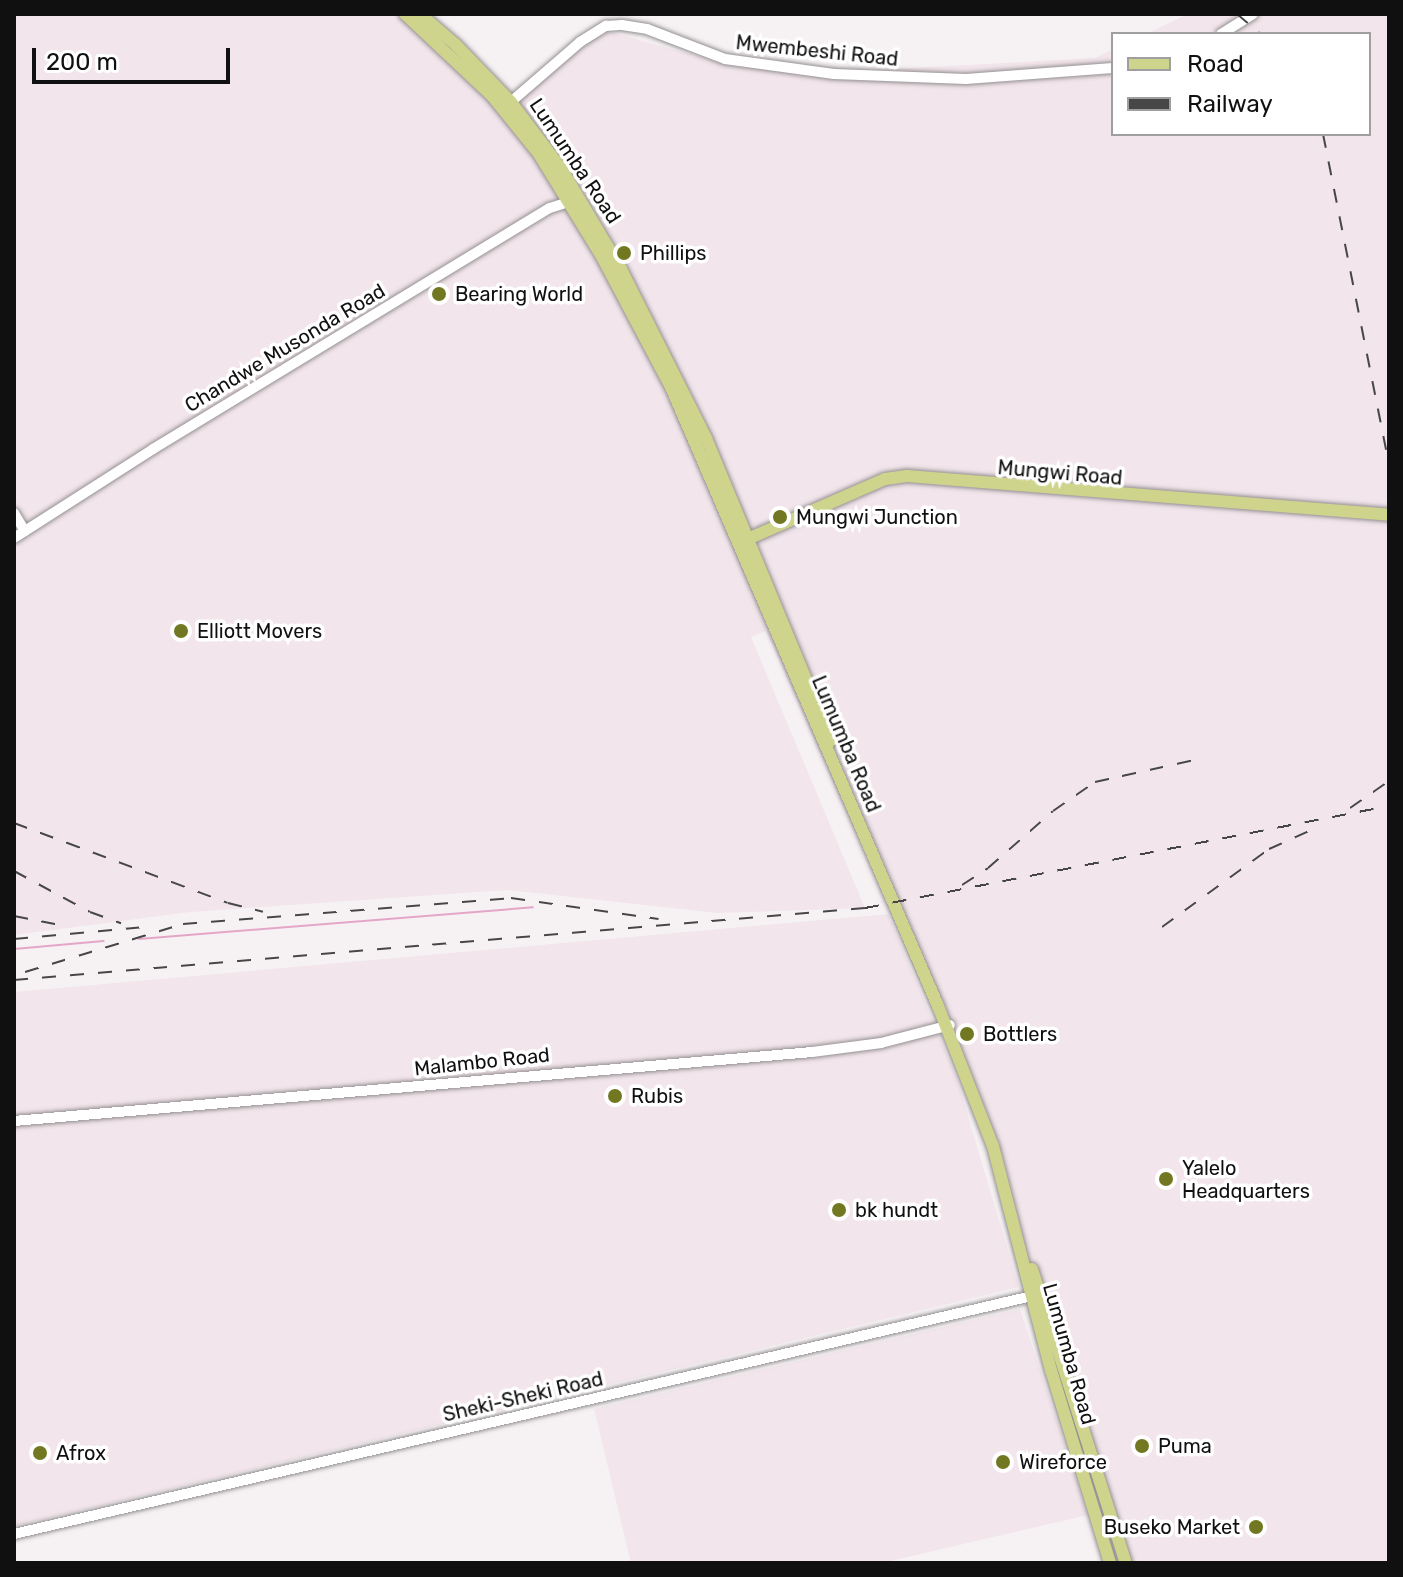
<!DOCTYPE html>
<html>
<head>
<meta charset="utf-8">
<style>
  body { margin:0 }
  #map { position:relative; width:1403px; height:1577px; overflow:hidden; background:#f6f2f4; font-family:Rubik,sans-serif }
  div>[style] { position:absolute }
  .built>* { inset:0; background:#f2e5eb }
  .stream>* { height:2px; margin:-1px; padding:0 1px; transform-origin:1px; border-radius:1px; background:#e4a6c7 }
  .roads { filter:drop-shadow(0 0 2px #949092) drop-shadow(0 0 2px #949092) }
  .minor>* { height:10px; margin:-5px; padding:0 5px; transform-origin:5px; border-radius:5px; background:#fff }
  .major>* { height:12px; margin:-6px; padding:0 6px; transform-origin:6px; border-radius:6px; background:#cfd48d }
  .rail>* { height:2px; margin-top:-1px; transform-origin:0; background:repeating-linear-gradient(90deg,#474647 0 14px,transparent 0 28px) }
  .dots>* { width:22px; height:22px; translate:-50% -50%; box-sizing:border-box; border:4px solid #fff; border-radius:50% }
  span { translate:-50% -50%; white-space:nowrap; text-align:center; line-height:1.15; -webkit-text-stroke:7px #fff; paint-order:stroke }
  .street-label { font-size:20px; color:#111011 }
  .poi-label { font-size:20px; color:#111011 }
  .left { translate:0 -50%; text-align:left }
  .right { translate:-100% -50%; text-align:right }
  .frame { position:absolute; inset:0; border:16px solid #111011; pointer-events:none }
  .legend { position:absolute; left:1111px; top:32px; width:260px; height:104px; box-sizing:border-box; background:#fff; border:2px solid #a09fa0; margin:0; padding:10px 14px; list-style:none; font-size:24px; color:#111011 }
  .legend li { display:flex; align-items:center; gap:16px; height:40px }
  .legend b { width:40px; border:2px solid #a09fa0 }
  .scale { position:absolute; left:32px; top:48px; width:198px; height:36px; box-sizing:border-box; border:4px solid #111011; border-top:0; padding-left:10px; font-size:24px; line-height:28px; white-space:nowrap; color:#111011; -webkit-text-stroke:6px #fff; paint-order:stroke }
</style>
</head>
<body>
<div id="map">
  <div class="built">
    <i style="clip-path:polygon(14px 14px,404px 14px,503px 102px,603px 30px,697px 56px,817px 73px,1095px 58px,1113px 49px,1113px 134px,1369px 134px,1369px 34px,1146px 34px,1188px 14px,1389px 14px,1389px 1563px,1117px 1563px,1047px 1355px,1001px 1177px,939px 1020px,766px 631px,751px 637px,865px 908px,717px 913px,507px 890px,190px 912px,14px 935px,14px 536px,24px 529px,14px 512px)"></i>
    <i style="clip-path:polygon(888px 914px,956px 1076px,1019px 1287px,14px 1526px,14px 992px)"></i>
    <i style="clip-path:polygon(1020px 1309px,1088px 1515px,882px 1563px,631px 1563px,594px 1409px)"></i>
  </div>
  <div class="stream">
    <i style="left:139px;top:939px;width:395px;rotate:-4.6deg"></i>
    <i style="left:14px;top:949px;width:90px;rotate:-5.1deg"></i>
  </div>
  <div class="roads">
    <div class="minor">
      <i style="left:1221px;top:34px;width:38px;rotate:-32deg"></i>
      <i style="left:505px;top:107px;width:99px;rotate:-40.9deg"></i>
      <i style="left:580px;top:42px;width:31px;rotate:-32deg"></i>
      <i style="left:606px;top:26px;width:16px;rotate:-4deg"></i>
      <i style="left:622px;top:25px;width:25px;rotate:9deg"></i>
      <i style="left:647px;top:29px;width:84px;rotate:21deg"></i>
      <i style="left:725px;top:59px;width:110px;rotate:7.8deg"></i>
      <i style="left:834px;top:74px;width:132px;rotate:2.2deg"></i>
      <i style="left:966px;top:79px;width:147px;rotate:-4.3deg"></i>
      <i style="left:14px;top:513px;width:21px;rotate:59deg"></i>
      <i style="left:14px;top:538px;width:165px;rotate:-32.6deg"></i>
      <i style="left:153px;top:449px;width:464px;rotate:-31.3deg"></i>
      <i style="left:550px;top:208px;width:25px;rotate:-18deg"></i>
      <i style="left:14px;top:1121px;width:801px;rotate:-4.94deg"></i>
      <i style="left:812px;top:1052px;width:70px;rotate:-7.4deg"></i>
      <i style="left:881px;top:1043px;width:71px;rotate:-14.6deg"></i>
      <i style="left:14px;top:1534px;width:1050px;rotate:-13.16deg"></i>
    </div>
    <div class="major">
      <i style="left:405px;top:14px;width:121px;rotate:43.3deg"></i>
      <i style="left:493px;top:97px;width:73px;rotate:51.1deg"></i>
      <i style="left:539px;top:154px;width:119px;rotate:58.5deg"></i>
      <i style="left:601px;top:255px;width:149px;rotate:62.1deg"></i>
      <i style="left:671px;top:387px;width:674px;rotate:66.67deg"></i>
      <i style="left:938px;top:1006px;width:150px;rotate:68.6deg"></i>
      <i style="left:993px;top:1146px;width:231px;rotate:75.5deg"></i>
      <i style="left:1051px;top:1370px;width:202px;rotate:73deg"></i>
      <i style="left:420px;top:14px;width:48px;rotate:40.7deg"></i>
      <i style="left:456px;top:45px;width:79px;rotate:46deg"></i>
      <i style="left:511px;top:102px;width:85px;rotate:53.1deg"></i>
      <i style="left:562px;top:170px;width:115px;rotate:59.2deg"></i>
      <i style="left:621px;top:269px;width:189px;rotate:63.3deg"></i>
      <i style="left:706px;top:438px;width:327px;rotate:67.5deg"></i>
      <i style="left:743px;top:541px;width:155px;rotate:-23.6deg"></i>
      <i style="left:885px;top:479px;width:22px;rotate:-8deg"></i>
      <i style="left:907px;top:476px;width:484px;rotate:4.6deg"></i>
      <i style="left:1032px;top:1269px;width:309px;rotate:72.3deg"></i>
    </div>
  </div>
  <div class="rail">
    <i style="left:1237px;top:14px;width:31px;rotate:40deg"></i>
    <i style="left:1323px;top:134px;width:338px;rotate:78.7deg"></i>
    <i style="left:1350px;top:808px;width:47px;rotate:-34.7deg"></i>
    <i style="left:14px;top:823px;width:228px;rotate:20.5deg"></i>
    <i style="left:228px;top:903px;width:36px;rotate:14deg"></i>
    <i style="left:14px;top:871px;width:86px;rotate:28.3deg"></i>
    <i style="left:90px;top:912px;width:33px;rotate:20deg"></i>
    <i style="left:962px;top:885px;width:31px;rotate:-33deg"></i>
    <i style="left:988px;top:868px;width:86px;rotate:-41.2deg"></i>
    <i style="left:1053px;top:811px;width:51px;rotate:-34.6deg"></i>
    <i style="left:1095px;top:782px;width:111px;rotate:-12.5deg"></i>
    <i style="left:14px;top:916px;width:52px;rotate:11.1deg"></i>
    <i style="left:1162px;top:927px;width:132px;rotate:-36.1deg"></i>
    <i style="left:1269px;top:849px;width:46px;rotate:-24.3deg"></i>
    <i style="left:14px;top:939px;width:134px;rotate:-5.2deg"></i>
    <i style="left:25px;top:972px;width:165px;rotate:-16.9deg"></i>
    <i style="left:183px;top:924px;width:329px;rotate:-4.5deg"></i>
    <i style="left:511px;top:898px;width:149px;rotate:8.1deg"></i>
    <i style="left:14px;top:980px;width:854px;rotate:-4.84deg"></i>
    <i style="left:865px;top:908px;width:534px;rotate:-11.02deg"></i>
  </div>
  <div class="dots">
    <i style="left:624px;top:253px;background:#727821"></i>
    <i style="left:439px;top:294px;background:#727821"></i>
    <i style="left:780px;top:517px;background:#727821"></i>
    <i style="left:181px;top:631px;background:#727821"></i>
    <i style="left:967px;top:1034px;background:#727821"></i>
    <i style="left:615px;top:1096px;background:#727821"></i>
    <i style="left:1166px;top:1179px;background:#727821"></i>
    <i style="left:839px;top:1210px;background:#727821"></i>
    <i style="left:1142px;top:1446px;background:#727821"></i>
    <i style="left:40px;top:1453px;background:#727821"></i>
    <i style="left:1003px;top:1462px;background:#727821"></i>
    <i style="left:1256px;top:1527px;background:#727821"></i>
  </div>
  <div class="street-label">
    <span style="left:817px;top:51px;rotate:6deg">Mwembeshi Road</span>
    <span style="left:575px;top:161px;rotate:56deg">Lumumba Road</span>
    <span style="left:285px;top:348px;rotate:-31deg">Chandwe Musonda Road</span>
    <span style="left:1060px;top:473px;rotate:5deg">Mungwi Road</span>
    <span style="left:846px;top:744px;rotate:67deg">Lumumba Road</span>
    <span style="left:482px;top:1062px;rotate:-6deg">Malambo Road</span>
    <span style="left:1069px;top:1354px;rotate:74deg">Lumumba Road</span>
    <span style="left:523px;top:1397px;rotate:-13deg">Sheki-Sheki Road</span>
  </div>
  <div class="poi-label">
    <span class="left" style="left:640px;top:253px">Phillips</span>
    <span class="left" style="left:455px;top:294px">Bearing World</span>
    <span class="left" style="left:796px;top:517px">Mungwi Junction</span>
    <span class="left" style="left:197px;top:631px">Elliott Movers</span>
    <span class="left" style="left:983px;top:1034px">Bottlers</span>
    <span class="left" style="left:631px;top:1096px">Rubis</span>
    <span class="left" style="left:1182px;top:1180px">Yalelo<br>Headquarters</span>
    <span class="left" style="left:855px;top:1210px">bk hundt</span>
    <span class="left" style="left:1158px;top:1446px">Puma</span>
    <span class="left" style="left:56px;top:1453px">Afrox</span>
    <span class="left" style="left:1019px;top:1462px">Wireforce</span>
    <span class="right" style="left:1240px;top:1527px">Buseko Market</span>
  </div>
  <div class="frame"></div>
  <ul class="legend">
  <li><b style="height:10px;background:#cfd48d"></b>Road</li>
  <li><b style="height:10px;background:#474647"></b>Railway</li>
  </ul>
  <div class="scale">200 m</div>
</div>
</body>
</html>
